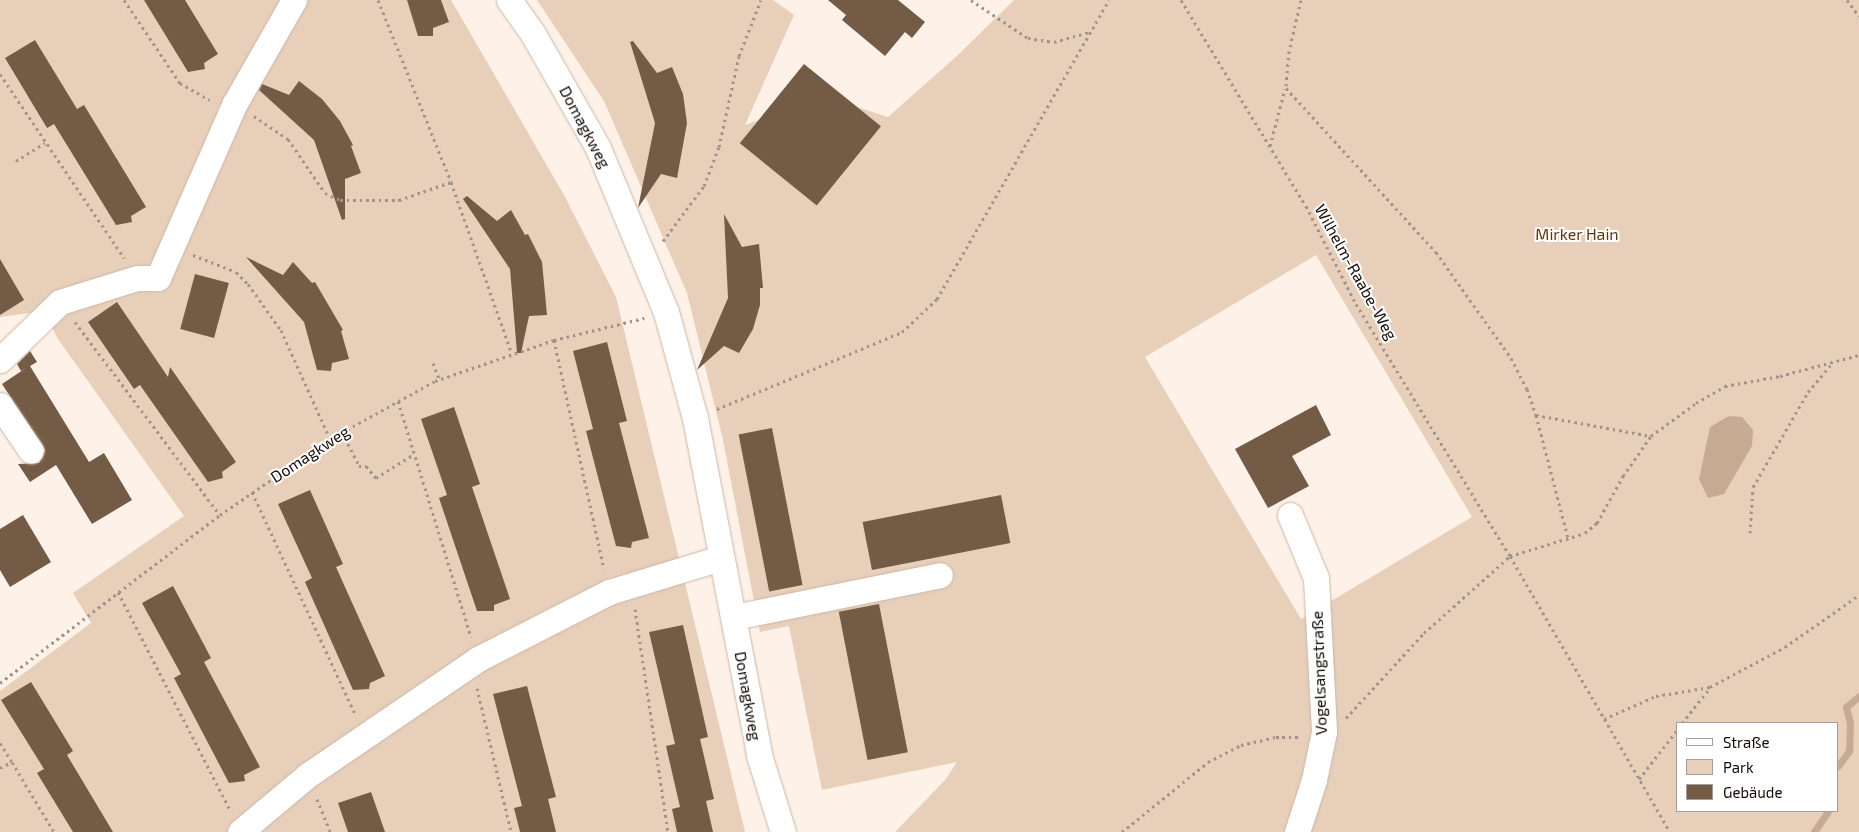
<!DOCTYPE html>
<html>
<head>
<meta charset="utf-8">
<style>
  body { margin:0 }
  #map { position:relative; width:1859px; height:832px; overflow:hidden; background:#fef1e7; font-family:"Exo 2",sans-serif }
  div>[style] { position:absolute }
  .green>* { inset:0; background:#e7cfba }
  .water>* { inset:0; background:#c6aa91 }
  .stream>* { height:7px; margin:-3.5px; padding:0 3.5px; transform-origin:3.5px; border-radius:3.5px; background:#c6aa91 }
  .building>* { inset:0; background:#745b45; transform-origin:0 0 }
  .path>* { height:3px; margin-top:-1.5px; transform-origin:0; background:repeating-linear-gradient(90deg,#9f948c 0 2.5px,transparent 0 6.5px) }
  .roads { filter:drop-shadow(0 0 1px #cbb7a6) drop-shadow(0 0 1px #cbb7a6) }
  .minor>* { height:25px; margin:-12.5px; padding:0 12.5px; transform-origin:12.5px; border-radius:12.5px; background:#fff }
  span { translate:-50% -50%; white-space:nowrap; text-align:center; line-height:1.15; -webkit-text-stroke:4px #fff; paint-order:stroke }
  .street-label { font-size:16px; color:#130c07 }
  .park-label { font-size:16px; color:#5e370d }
  .legend { position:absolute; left:1676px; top:722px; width:162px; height:90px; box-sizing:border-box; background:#fff; border:1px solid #a19e9c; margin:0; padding:6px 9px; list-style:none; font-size:15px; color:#130c07 }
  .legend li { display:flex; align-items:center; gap:10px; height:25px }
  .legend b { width:25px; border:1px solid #a19e9c }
</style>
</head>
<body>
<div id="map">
  <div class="green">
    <i style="clip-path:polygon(0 0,451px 0,564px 195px,616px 297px,745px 832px,0 832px,0 691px,91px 623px,73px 593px,184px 516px,58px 339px,43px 311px,0 317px)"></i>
    <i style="clip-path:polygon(evenodd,537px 0,773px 0,794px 15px,745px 125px,823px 96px,888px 117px,958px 55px,1014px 0,1859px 0,1859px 832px,895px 832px,946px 779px,957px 762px,822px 790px,789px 626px,760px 632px,723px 440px,687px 293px,604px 101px,537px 0,1316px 255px,1472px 517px,1301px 619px,1145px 357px,1316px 255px,537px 0,1678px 723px,1838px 723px,1838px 811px,1678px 811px,1678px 723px)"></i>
  </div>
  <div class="water">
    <i style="clip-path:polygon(1729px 416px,1742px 417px,1753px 430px,1752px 446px,1724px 494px,1708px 498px,1699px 479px,1710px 427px)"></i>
  </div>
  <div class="stream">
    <i style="left:1838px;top:766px;width:19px;rotate:-54deg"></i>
    <i style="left:1849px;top:751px;width:28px;rotate:-88deg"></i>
    <i style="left:1850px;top:723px;width:16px;rotate:-104deg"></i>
    <i style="left:1846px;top:707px;width:17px;rotate:-40deg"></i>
    <i style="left:1814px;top:832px;width:25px;rotate:-56deg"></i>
  </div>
  <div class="building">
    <i style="clip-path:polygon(144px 0,185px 0,218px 54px,204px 63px,205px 69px,188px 72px)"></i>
    <i style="clip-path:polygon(407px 0,441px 0,449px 22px,433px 28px,433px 36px,418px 36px)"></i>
    <i style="clip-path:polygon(828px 0,898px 0,925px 22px,912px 38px,905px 32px,885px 56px,842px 20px,846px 15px)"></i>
    <i style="clip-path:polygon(35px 40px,77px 109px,84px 105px,146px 207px,131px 216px,132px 222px,116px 225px,54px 124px,47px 128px,5px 58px)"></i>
    <i style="clip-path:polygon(633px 41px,657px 73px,672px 67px,683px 94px,687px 123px,677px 178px,661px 174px,638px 208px,655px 123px,630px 42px)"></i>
    <i style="left:804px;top:64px;width:99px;height:102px;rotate:39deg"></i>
    <i style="clip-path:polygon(299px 81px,322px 99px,340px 121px,353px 145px,351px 146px,361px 173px,345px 179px,345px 219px,342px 220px,314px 140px,259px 90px,262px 84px,289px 95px)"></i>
    <i style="clip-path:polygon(467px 196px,497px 221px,511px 210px,525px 235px,528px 234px,542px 262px,547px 315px,529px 316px,521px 353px,517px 353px,510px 269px,463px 199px)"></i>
    <i style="clip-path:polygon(724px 214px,742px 247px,759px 244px,763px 288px,760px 288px,760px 305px,753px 329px,739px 353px,724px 346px,697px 370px,728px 298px)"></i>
    <i style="clip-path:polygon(246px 257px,283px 275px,293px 262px,312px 283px,315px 282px,343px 330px,341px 331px,349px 359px,332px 363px,331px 371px,317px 370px,304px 322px)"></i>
    <i style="clip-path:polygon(0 259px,24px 300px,0 315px)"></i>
    <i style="left:195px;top:274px;width:35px;height:57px;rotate:15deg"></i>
    <i style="clip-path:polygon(117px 302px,168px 377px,170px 367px,236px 462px,222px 472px,223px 478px,208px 482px,140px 385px,134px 389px,88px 322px)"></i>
    <i style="clip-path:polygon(607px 342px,627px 421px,619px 423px,649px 538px,632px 542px,631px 548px,616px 546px,586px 431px,593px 429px,573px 351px)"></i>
    <i style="clip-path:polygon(30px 351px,37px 362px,30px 366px,89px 462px,104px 453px,132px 500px,92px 524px,56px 465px,30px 482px,18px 464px,39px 463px,45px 450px,2px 384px,26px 368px,21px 371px,17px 364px)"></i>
    <i style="clip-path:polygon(1316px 405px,1331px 435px,1292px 456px,1309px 486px,1268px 508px,1235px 449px)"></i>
    <i style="clip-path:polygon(454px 407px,480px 484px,472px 487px,510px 599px,494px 605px,494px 611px,477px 611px,439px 498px,447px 495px,421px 419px)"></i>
    <i style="left:772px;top:428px;width:160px;height:34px;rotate:79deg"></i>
    <i style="clip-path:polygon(310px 490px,343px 564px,336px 567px,385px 676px,370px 683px,369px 689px,353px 690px,305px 582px,312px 578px,278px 504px)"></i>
    <i style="left:1001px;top:495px;width:49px;height:141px;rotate:79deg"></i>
    <i style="clip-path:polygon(23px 515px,51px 562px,10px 587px,0 570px,0 529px)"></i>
    <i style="clip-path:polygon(173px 586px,211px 658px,204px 662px,260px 767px,244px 775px,245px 781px,229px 783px,174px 678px,181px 674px,142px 603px)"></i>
    <i style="left:879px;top:604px;width:151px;height:41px;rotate:79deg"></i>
    <i style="clip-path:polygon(683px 625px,708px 737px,700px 739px,714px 799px,706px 801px,713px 832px,677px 832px,672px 809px,680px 807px,666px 746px,675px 744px,649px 632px)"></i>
    <i style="clip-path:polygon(31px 682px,73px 751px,67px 755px,113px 832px,73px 832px,37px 773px,44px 769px,1px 700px)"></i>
    <i style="clip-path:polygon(527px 686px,556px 797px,548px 799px,556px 832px,520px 832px,514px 808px,522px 806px,493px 694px)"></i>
    <i style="clip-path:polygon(371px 792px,385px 832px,348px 832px,338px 803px)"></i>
  </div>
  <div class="path">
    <i style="left:124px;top:0;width:100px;rotate:56deg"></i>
    <i style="left:180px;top:83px;width:34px;rotate:30deg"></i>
    <i style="left:378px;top:0;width:196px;rotate:68.1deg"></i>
    <i style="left:451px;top:182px;width:182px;rotate:70.5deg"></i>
    <i style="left:971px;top:0;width:69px;rotate:33.7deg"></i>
    <i style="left:1028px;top:38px;width:26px;rotate:9deg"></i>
    <i style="left:1054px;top:42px;width:36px;rotate:-16deg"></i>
    <i style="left:1181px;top:0;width:241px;rotate:58.8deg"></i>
    <i style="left:1306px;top:206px;width:110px;rotate:63deg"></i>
    <i style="left:1356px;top:304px;width:295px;rotate:58.6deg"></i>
    <i style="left:1510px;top:556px;width:319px;rotate:59.9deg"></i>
    <i style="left:1301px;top:0;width:52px;rotate:103.2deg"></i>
    <i style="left:1289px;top:51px;width:37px;rotate:95deg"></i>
    <i style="left:1286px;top:88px;width:222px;rotate:47.6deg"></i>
    <i style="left:1436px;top:252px;width:130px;rotate:54.7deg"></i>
    <i style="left:1511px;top:358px;width:35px;rotate:63deg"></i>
    <i style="left:1527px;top:389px;width:28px;rotate:71deg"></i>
    <i style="left:1536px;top:415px;width:127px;rotate:75.4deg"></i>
    <i style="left:1847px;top:0;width:20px;rotate:53deg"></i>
    <i style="left:0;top:74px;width:222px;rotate:56deg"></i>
    <i style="left:254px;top:116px;width:41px;rotate:34.1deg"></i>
    <i style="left:288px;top:139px;width:65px;rotate:55.6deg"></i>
    <i style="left:325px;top:193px;width:17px;rotate:25deg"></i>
    <i style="left:340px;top:200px;width:59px"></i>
    <i style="left:399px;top:200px;width:55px;rotate:-19.1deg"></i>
    <i style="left:1270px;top:146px;width:59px;rotate:-75.3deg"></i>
    <i style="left:16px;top:161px;width:34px;rotate:-32deg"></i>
    <i style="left:663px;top:241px;width:69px;rotate:-53.3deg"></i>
    <i style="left:704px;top:186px;width:42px;rotate:-69deg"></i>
    <i style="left:719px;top:147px;width:93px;rotate:-77.6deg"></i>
    <i style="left:739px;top:56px;width:60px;rotate:-68.6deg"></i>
    <i style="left:193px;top:255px;width:46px;rotate:21.6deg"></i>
    <i style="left:236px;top:272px;width:17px;rotate:45deg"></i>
    <i style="left:248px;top:284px;width:57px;rotate:54.3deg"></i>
    <i style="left:281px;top:330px;width:120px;rotate:65.8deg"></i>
    <i style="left:75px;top:322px;width:241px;rotate:53.1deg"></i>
    <i style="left:554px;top:340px;width:234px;rotate:77.7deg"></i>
    <i style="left:433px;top:363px;width:17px;rotate:69deg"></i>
    <i style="left:398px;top:401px;width:247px;rotate:72.8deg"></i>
    <i style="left:717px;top:409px;width:200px;rotate:-22.6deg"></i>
    <i style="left:902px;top:332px;width:48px;rotate:-43.3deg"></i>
    <i style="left:937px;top:299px;width:345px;rotate:-60.1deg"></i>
    <i style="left:1536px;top:415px;width:117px;rotate:10.3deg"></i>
    <i style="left:342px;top:432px;width:38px;rotate:63deg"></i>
    <i style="left:359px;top:466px;width:7px"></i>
    <i style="left:366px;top:466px;width:16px;rotate:50deg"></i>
    <i style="left:376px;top:478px;width:45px;rotate:-32.3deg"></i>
    <i style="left:252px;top:492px;width:245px;rotate:65.1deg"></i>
    <i style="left:1750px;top:533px;width:46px;rotate:-86.3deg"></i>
    <i style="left:1753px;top:487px;width:110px;rotate:-59.9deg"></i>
    <i style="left:1808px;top:392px;width:39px;rotate:-50deg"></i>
    <i style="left:118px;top:592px;width:245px;rotate:62.8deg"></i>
    <i style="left:635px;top:609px;width:225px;rotate:81.6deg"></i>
    <i style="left:0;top:683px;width:277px;rotate:-37.4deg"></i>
    <i style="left:220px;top:515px;width:134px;rotate:-34.6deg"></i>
    <i style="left:330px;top:439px;width:120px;rotate:-28.9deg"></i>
    <i style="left:435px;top:381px;width:126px;rotate:-19deg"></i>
    <i style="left:554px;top:340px;width:93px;rotate:-13.7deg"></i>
    <i style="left:477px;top:688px;width:148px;rotate:76.7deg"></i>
    <i style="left:1346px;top:718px;width:115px;rotate:-47.5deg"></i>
    <i style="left:1424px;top:633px;width:115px;rotate:-41.8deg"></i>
    <i style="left:1510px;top:556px;width:78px;rotate:-17deg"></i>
    <i style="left:1585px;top:533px;width:16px;rotate:-40deg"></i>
    <i style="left:1597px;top:523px;width:54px;rotate:-61deg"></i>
    <i style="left:1623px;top:476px;width:49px;rotate:-55deg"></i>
    <i style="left:1651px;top:436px;width:56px;rotate:-36.3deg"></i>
    <i style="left:1696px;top:403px;width:34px;rotate:-30deg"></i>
    <i style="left:1725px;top:386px;width:56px;rotate:-10.3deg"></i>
    <i style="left:1780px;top:376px;width:82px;rotate:-14.9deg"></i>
    <i style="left:1604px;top:719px;width:57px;rotate:-23.9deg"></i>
    <i style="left:1656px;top:696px;width:55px;rotate:-9.5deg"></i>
    <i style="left:1710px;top:687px;width:85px;rotate:-28.1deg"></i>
    <i style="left:1785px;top:647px;width:90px;rotate:-35.1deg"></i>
    <i style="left:1682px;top:723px;width:45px;rotate:-51.3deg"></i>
    <i style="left:0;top:743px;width:22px;rotate:58deg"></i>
    <i style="left:0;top:768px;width:13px;rotate:-27deg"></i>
    <i style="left:12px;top:762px;width:82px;rotate:59deg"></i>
    <i style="left:1639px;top:779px;width:63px;rotate:-52deg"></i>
    <i style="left:317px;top:799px;width:35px;rotate:68deg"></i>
    <i style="left:1122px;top:832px;width:111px;rotate:-39.1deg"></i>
    <i style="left:1208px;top:762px;width:37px;rotate:-27deg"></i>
    <i style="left:1241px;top:745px;width:36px;rotate:-13deg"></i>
    <i style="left:1276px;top:737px;width:23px"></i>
  </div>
  <div class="roads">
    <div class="minor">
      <i style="left:509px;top:0;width:42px;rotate:54.8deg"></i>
      <i style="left:533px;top:34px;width:131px;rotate:60.3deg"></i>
      <i style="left:598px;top:148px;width:178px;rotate:67.5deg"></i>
      <i style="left:666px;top:312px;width:110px;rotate:74.7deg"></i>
      <i style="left:695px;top:418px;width:343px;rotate:79.2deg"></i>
      <i style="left:759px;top:755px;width:81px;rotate:72.7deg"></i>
      <i style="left:0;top:360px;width:83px;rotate:-44deg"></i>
      <i style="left:60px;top:302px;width:81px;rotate:-17.3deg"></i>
      <i style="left:137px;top:278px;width:21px"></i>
      <i style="left:158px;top:278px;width:191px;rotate:-66.3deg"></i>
      <i style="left:235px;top:103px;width:119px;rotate:-60.2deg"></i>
      <i style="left:0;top:405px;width:55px;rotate:56deg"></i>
      <i style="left:1290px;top:515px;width:68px;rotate:67.6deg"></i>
      <i style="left:1316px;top:578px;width:154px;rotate:87deg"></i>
      <i style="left:1324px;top:732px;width:49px;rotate:101.8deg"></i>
      <i style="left:1314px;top:780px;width:55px;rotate:108.1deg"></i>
      <i style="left:734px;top:617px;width:210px;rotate:-11.5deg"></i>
      <i style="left:240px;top:832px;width:89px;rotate:-40deg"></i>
      <i style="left:308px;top:775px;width:206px;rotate:-34.3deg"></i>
      <i style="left:478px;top:659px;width:147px;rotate:-27.1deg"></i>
      <i style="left:609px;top:592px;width:116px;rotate:-17deg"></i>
    </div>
  </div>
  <div class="street-label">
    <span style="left:585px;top:127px;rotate:62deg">Domagkweg</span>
    <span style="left:1356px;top:272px;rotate:61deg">Wilhelm-Raabe-Weg</span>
    <span style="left:310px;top:454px;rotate:-33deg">Domagkweg</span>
    <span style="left:1319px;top:673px;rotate:-92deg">Vogelsangstraße</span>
    <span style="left:748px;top:696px;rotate:80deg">Domagkweg</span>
  </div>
  <div class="park-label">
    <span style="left:1577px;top:234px">Mirker Hain</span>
  </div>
  <ul class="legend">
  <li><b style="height:6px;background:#fff"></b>Straße</li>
  <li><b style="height:14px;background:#e7cfba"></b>Park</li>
  <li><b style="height:14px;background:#745b45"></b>Gebäude</li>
  </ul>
</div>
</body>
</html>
